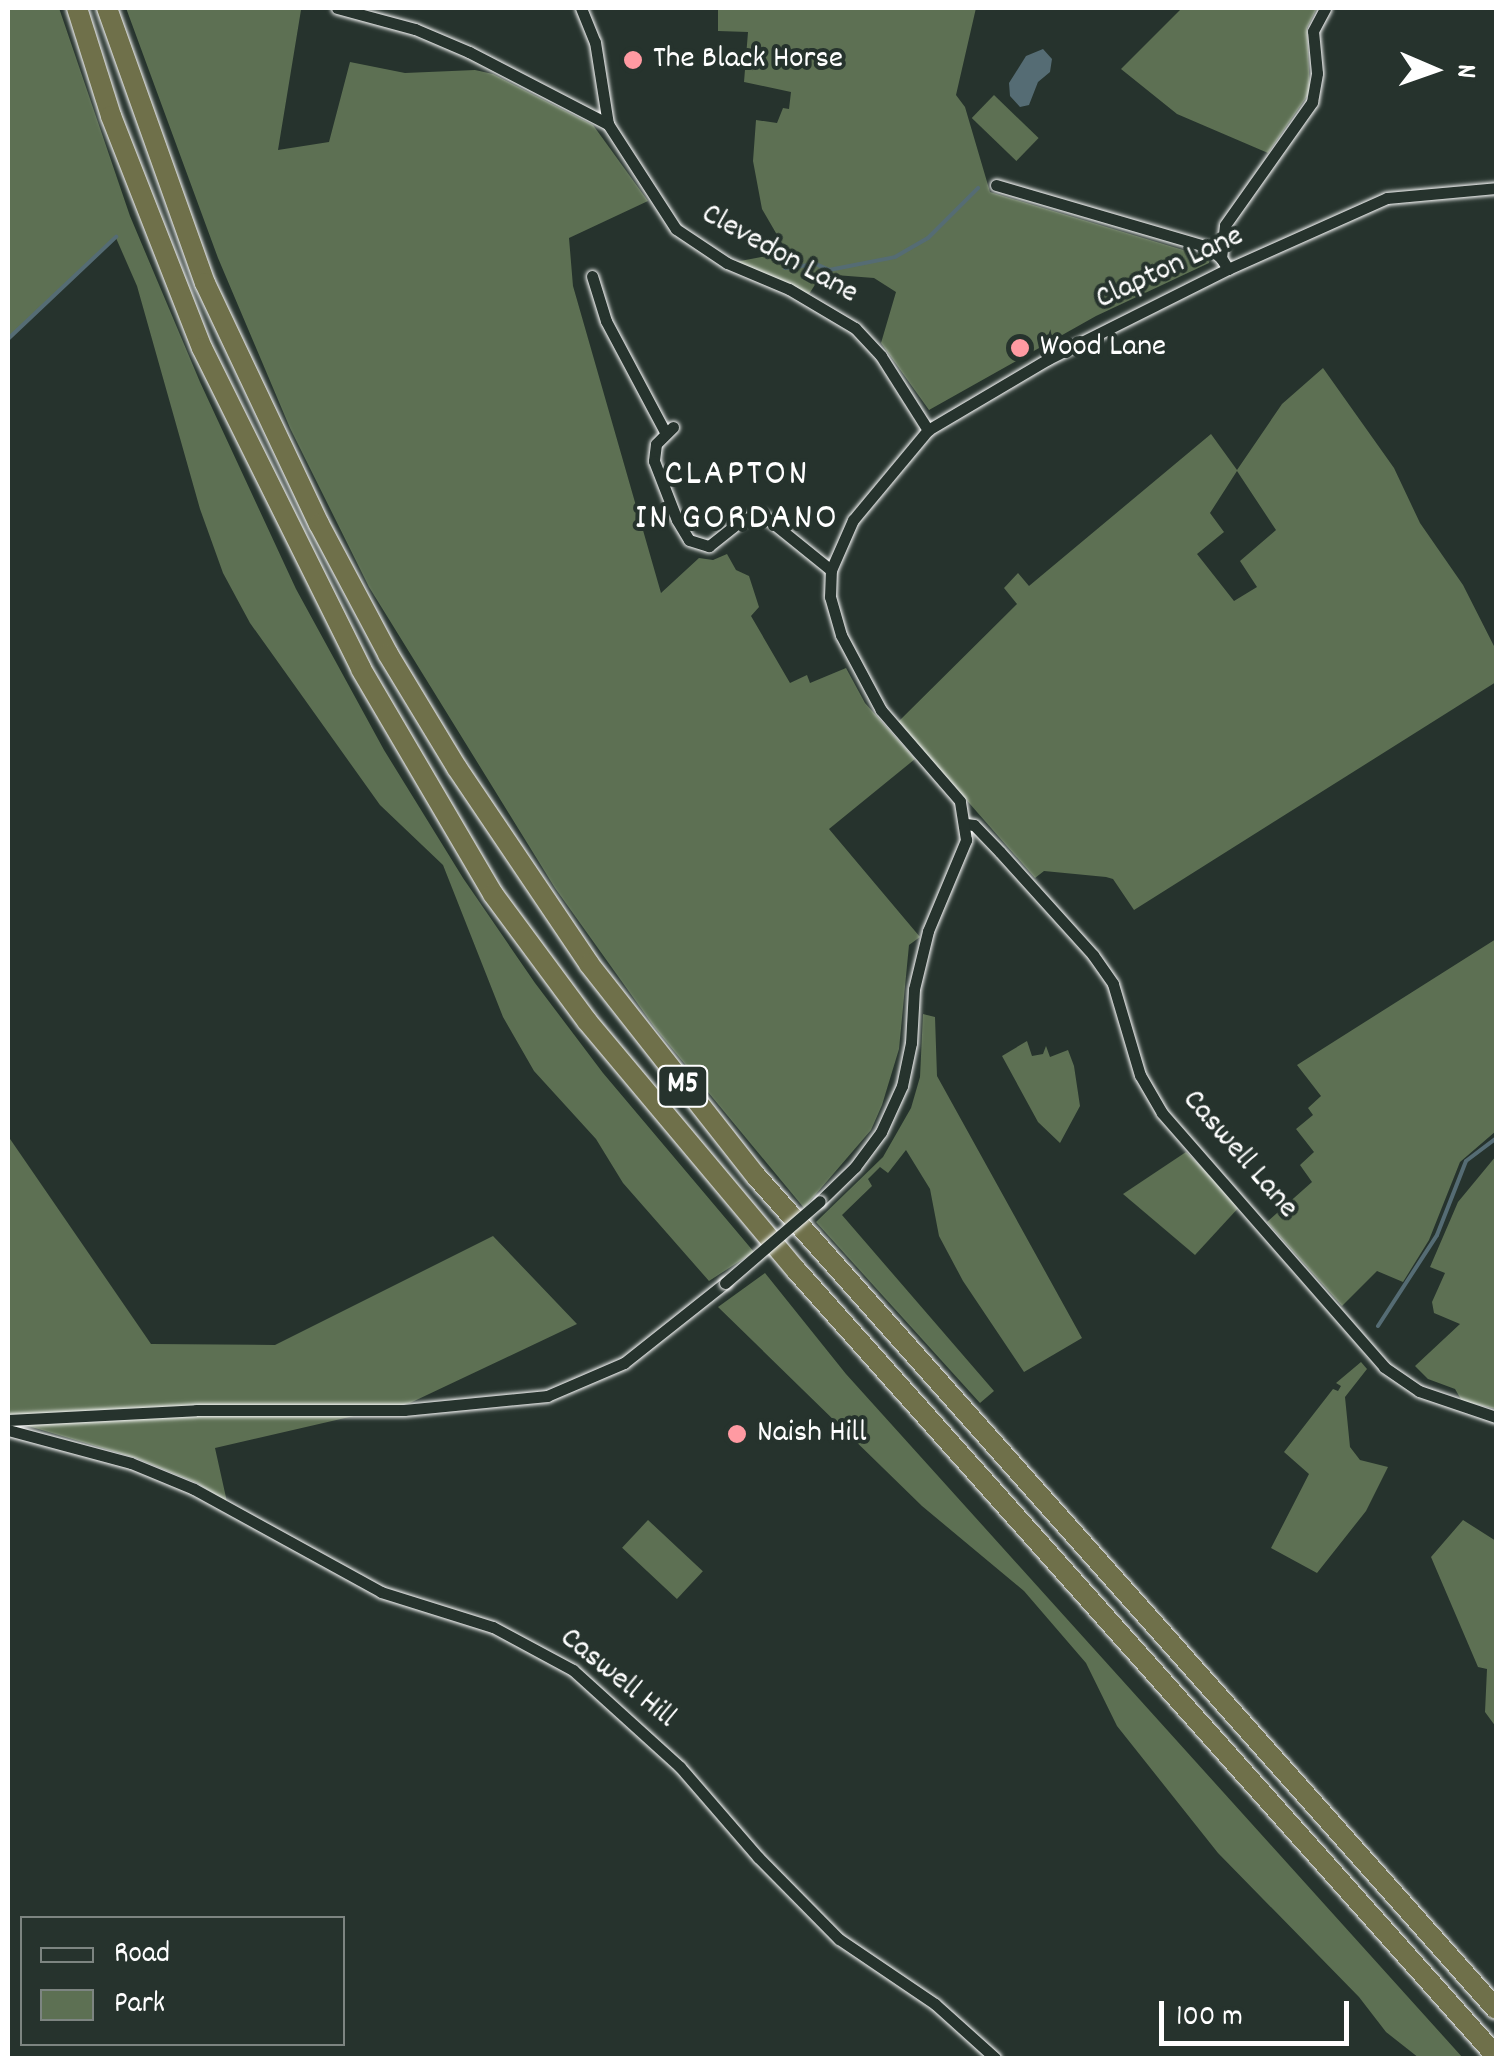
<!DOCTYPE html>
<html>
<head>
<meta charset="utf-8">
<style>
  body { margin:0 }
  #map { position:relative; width:1504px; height:2066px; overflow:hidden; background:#26332d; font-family:Dekko,sans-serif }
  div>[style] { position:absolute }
  .green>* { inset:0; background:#5d7053; transform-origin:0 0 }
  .water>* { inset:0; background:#556c74 }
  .stream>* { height:4px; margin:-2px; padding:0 2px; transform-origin:2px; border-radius:2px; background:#556c74 }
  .roads { filter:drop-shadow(0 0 2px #fff) drop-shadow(0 0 2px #fff) }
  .minor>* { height:11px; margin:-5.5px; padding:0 5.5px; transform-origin:5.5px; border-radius:5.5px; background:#26332d }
  .motorway>* { height:20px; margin:-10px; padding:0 10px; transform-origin:10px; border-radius:10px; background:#6f704a }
  .bridges { filter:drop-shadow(0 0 2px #fff) drop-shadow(0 0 2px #fff) }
  .minor-bridge>* { height:11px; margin:-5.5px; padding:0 5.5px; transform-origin:5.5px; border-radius:5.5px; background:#26332d }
  .dots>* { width:28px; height:28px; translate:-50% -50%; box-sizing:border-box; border:5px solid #26332d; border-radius:50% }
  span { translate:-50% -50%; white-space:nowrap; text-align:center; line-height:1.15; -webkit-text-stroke:8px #26332d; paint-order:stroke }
  .shield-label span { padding:2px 8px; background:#26332d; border:2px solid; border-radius:8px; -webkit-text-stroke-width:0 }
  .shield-label { font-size:30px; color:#fff; font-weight:700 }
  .poi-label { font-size:32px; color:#fff }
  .left { translate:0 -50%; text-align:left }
  .street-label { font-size:32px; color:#fff }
  .quarter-label { font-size:38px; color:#fff; letter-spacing:2.5px }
  .frame { position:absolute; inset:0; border:10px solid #fff; pointer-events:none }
  .legend { position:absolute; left:20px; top:1916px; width:325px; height:130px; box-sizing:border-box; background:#26332d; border:2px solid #7d8581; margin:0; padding:12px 18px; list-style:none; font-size:30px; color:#fff }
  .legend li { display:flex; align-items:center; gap:20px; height:50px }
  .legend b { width:50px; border:2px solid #7d8581 }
  .north { position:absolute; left:1384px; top:20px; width:100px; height:100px; -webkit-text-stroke:8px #26332d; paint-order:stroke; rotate:92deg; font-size:28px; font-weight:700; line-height:40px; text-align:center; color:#fff }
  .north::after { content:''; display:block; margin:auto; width:35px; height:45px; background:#fff; clip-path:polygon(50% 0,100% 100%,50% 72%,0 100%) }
  .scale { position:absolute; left:1159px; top:2001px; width:190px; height:45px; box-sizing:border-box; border:5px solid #fff; border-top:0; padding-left:12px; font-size:30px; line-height:35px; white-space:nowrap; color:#fff; -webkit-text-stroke:8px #26332d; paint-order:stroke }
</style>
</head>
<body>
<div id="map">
  <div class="green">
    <i style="clip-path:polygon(8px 8px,59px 8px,130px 216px,200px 382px,296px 589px,384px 750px,463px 878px,535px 983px,603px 1073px,754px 1252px,709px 1281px,623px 1183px,596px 1139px,534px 1071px,503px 1017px,443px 865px,380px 805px,250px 623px,223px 573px,200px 509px,137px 286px,116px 238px,8px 339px)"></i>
    <i style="clip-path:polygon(126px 8px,301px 10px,278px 150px,329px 142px,350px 62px,405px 73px,475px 70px,493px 74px,593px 125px,648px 201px,569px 238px,573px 286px,661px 593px,699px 558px,713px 560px,727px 554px,736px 570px,749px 576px,759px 607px,751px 616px,790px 683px,807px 675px,810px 683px,846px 668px,865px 703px,915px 759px,829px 829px,920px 937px,909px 945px,899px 1049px,882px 1105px,871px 1130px,804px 1208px,655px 1028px,555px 888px,369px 587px,290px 428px,218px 258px)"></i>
    <i style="clip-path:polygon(718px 8px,976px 8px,956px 95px,965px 107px,990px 192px,1210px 258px,1209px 263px,1096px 316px,929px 410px,881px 343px,896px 292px,874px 278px,822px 274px,809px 294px,735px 262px,787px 252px,762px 209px,753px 161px,756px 120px,777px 123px,783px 108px,789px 109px,791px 92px,744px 82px,748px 32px,718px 31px)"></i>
    <i style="clip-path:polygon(1182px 8px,1317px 8px,1307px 28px,1310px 92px,1268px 153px,1177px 114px,1121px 69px)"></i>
    <i style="left:994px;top:95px;width:62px;height:32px;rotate:44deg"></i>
    <i style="clip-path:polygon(evenodd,1323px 368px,1394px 468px,1420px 523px,1463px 585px,1496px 650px,1496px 682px,1134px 910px,1113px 879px,1106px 877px,1044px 871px,1035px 878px,898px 722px,1017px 604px,1004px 588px,1018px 573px,1029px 586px,1211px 434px,1237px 470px,1282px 404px,1323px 368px,1237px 471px,1276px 530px,1240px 561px,1257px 587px,1234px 601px,1197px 554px,1224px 532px,1210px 513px,1237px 471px)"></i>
    <i style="clip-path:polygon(1496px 939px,1496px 1131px,1460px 1162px,1429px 1240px,1403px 1282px,1377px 1271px,1342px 1306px,1267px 1222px,1312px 1182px,1300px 1165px,1314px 1152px,1296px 1129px,1313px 1115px,1308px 1108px,1321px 1096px,1297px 1065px)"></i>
    <i style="clip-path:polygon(923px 1014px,935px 1017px,937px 1076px,1082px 1338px,1024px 1372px,963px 1281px,939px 1236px,930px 1189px,906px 1150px,888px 1173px,880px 1167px,868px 1179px,872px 1186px,842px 1215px,994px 1391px,980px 1403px,816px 1222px,883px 1157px,911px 1108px,920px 1077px)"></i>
    <i style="clip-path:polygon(1027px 1041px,1032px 1056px,1043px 1054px,1046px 1046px,1050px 1057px,1068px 1050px,1074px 1066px,1080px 1106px,1060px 1143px,1038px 1122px,1002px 1056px)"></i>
    <i style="clip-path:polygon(8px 1136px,151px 1344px,275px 1345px,493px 1236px,577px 1324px,410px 1403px,215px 1448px,227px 1502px,197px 1483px,136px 1458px,8px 1420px)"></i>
    <i style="clip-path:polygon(1186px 1152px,1241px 1205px,1195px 1255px,1123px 1194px)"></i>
    <i style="clip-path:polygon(1496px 1156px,1496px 1409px,1462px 1401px,1455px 1389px,1428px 1379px,1415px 1366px,1460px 1324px,1434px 1313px,1432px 1302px,1445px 1273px,1430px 1267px,1458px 1202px)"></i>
    <i style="clip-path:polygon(765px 1273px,846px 1374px,1463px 2058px,1419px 2058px,1386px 2032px,1359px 1997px,1218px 1853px,1117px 1726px,1086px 1663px,1024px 1591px,922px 1506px,718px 1307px)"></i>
    <i style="clip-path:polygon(1361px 1362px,1367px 1369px,1345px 1397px,1350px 1447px,1360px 1460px,1388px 1467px,1366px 1511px,1317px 1573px,1271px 1548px,1309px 1474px,1284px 1452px,1333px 1389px,1338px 1391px,1341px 1386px,1336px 1383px)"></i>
    <i style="left:648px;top:1520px;width:75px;height:38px;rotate:43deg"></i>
    <i style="clip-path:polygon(1463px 1520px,1496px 1541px,1496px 1727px,1485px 1712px,1487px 1669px,1478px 1667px,1431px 1557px)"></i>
  </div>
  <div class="water">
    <i style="clip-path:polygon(1043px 49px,1052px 59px,1050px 72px,1038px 82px,1029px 105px,1020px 107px,1010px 96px,1009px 83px,1026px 56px)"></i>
  </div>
  <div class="stream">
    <i style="left:785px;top:268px;width:31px;rotate:-7deg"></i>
    <i style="left:816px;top:264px;width:14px;rotate:25deg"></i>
    <i style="left:829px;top:270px;width:67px;rotate:-11.1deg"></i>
    <i style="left:895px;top:257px;width:38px;rotate:-30deg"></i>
    <i style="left:928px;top:238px;width:71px;rotate:-45deg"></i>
    <i style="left:8px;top:339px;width:149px;rotate:-43.4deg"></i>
    <i style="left:1378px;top:1326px;width:108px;rotate:-57deg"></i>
    <i style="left:1437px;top:1235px;width:79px;rotate:-68.6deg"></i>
    <i style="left:1466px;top:1161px;width:38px;rotate:-37deg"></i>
  </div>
  <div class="roads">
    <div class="minor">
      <i style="left:337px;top:8px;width:81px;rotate:15.1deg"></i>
      <i style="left:415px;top:29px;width:59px;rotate:23.1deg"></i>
      <i style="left:469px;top:52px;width:157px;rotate:27.4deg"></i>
      <i style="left:581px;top:8px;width:37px;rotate:68deg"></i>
      <i style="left:595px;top:42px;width:83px;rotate:81deg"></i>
      <i style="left:608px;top:124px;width:125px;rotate:57.1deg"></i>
      <i style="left:676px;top:229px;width:61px;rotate:33.7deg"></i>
      <i style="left:727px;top:263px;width:67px;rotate:22.8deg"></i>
      <i style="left:789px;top:289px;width:77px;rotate:30.6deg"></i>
      <i style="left:855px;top:328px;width:38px;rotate:47deg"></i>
      <i style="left:881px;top:356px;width:88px;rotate:57.6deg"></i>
      <i style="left:996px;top:185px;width:221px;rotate:16.3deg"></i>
      <i style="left:1208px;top:247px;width:17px;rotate:40deg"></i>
      <i style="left:1228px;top:269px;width:13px;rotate:-122deg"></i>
      <i style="left:1221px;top:258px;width:33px;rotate:-83deg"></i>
      <i style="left:1225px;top:225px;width:151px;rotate:-54.7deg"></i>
      <i style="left:1312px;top:102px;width:29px;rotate:-80deg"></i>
      <i style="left:1317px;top:73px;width:42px;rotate:-95.4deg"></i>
      <i style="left:1313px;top:31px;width:26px;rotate:-62deg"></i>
      <i style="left:592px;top:276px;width:47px;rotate:72.7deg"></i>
      <i style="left:606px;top:321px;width:126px;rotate:62deg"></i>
      <i style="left:673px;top:427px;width:24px;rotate:135deg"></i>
      <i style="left:656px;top:444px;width:17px;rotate:97deg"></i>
      <i style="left:654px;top:461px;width:63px;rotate:68.7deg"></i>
      <i style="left:677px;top:520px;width:23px;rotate:59deg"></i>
      <i style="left:689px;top:540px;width:21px;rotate:17deg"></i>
      <i style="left:709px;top:546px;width:43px;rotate:-38.5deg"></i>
      <i style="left:743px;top:519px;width:21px;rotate:-8deg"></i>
      <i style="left:764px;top:516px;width:86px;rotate:38.9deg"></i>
      <i style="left:966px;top:824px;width:8px;rotate:7deg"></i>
      <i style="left:974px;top:825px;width:37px;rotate:46deg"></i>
      <i style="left:1000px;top:852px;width:139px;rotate:47.9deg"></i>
      <i style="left:1093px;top:955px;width:35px;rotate:55deg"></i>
      <i style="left:1113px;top:984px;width:95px;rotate:73.5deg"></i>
      <i style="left:1140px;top:1075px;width:44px;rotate:59.9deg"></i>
      <i style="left:1162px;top:1113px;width:337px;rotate:48.8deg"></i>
      <i style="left:1384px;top:1367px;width:42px;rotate:34.4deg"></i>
      <i style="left:1419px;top:1391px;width:81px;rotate:18.7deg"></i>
      <i style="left:820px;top:1201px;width:49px;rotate:-44.2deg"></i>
      <i style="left:855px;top:1167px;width:44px;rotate:-53.4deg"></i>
      <i style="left:881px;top:1132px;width:51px;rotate:-65.5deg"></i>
      <i style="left:902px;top:1086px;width:44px;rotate:-78.2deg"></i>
      <i style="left:911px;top:1043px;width:54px;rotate:-86.8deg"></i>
      <i style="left:914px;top:989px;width:60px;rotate:-76.4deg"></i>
      <i style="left:928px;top:931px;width:99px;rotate:-67.3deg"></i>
      <i style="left:966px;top:840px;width:39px;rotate:-99deg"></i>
      <i style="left:960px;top:801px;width:121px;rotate:-131deg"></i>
      <i style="left:881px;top:710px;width:85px;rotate:-118.1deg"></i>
      <i style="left:841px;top:635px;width:40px;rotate:-106deg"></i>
      <i style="left:830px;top:597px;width:27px;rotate:-88deg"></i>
      <i style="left:831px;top:570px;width:55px;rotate:-66.3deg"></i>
      <i style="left:853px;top:520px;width:117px;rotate:-50.2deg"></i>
      <i style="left:928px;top:430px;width:139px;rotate:-30.6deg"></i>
      <i style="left:1048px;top:359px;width:201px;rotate:-26.6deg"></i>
      <i style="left:1228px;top:269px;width:174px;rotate:-24.1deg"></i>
      <i style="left:1387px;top:198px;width:109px;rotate:-5.2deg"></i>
      <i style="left:8px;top:1420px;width:188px;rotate:-3deg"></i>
      <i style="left:196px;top:1410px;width:208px"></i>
      <i style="left:404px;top:1410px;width:144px;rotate:-5.6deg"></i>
      <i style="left:547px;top:1396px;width:84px;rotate:-23.2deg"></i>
      <i style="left:624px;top:1363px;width:129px;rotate:-38.4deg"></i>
      <i style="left:8px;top:1430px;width:127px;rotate:15deg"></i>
      <i style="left:131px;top:1463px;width:68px;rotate:22.4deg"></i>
      <i style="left:194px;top:1489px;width:213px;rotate:28.8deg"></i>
      <i style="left:381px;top:1592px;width:117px;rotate:17.4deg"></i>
      <i style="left:493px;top:1627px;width:91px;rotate:28.3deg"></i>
      <i style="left:573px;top:1670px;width:144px;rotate:42.2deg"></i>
      <i style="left:680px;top:1767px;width:119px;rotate:49.1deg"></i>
      <i style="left:758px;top:1857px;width:115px;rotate:45.4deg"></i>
      <i style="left:839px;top:1939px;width:116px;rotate:34.1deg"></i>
      <i style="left:935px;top:2004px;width:81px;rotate:42deg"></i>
    </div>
    <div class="motorway">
      <i style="left:77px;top:8px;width:113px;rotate:72.5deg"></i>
      <i style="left:111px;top:116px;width:249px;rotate:68.6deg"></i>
      <i style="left:202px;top:348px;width:358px;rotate:63.6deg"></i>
      <i style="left:361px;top:669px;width:261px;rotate:59.6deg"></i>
      <i style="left:493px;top:894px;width:158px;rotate:53.5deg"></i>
      <i style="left:587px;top:1021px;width:325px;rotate:50deg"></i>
      <i style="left:796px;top:1270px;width:1053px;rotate:48.31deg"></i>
      <i style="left:107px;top:8px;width:292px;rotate:70.4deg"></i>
      <i style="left:205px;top:283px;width:267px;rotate:64.7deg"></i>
      <i style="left:319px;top:524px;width:147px;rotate:62deg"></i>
      <i style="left:388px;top:654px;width:133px;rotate:58.8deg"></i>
      <i style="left:457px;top:768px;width:236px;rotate:56deg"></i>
      <i style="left:589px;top:964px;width:270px;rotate:51.8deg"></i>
      <i style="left:756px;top:1176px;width:1114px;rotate:48.38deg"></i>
    </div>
  </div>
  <div class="bridges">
    <div class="minor-bridge">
      <i style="left:725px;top:1283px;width:125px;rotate:-40.8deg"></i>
    </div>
  </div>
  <div class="dots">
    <i style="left:633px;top:60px;background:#ff9aa2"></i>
    <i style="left:1020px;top:348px;background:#ff9aa2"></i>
    <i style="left:737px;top:1434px;background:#ff9aa2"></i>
  </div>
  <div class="shield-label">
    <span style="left:683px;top:1086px">M5</span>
  </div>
  <div class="poi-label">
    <span class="left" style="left:653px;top:60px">The Black Horse</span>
    <span class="left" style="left:1040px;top:348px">Wood Lane</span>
    <span class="left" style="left:757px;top:1434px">Naish Hill</span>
  </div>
  <div class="street-label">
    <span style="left:779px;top:255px;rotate:29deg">Clevedon Lane</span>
    <span style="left:1170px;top:269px;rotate:-25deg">Clapton Lane</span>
    <span style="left:1239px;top:1155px;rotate:49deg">Caswell Lane</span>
    <span style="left:617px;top:1679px;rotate:39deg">Caswell Hill</span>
  </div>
  <div class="quarter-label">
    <span style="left:737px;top:498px">CLAPTON<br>IN GORDANO</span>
  </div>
  <div class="frame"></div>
  <ul class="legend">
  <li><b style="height:12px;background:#26332d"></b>Road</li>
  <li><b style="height:28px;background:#5d7053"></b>Park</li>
  </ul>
  <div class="north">N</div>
  <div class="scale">100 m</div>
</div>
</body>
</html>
